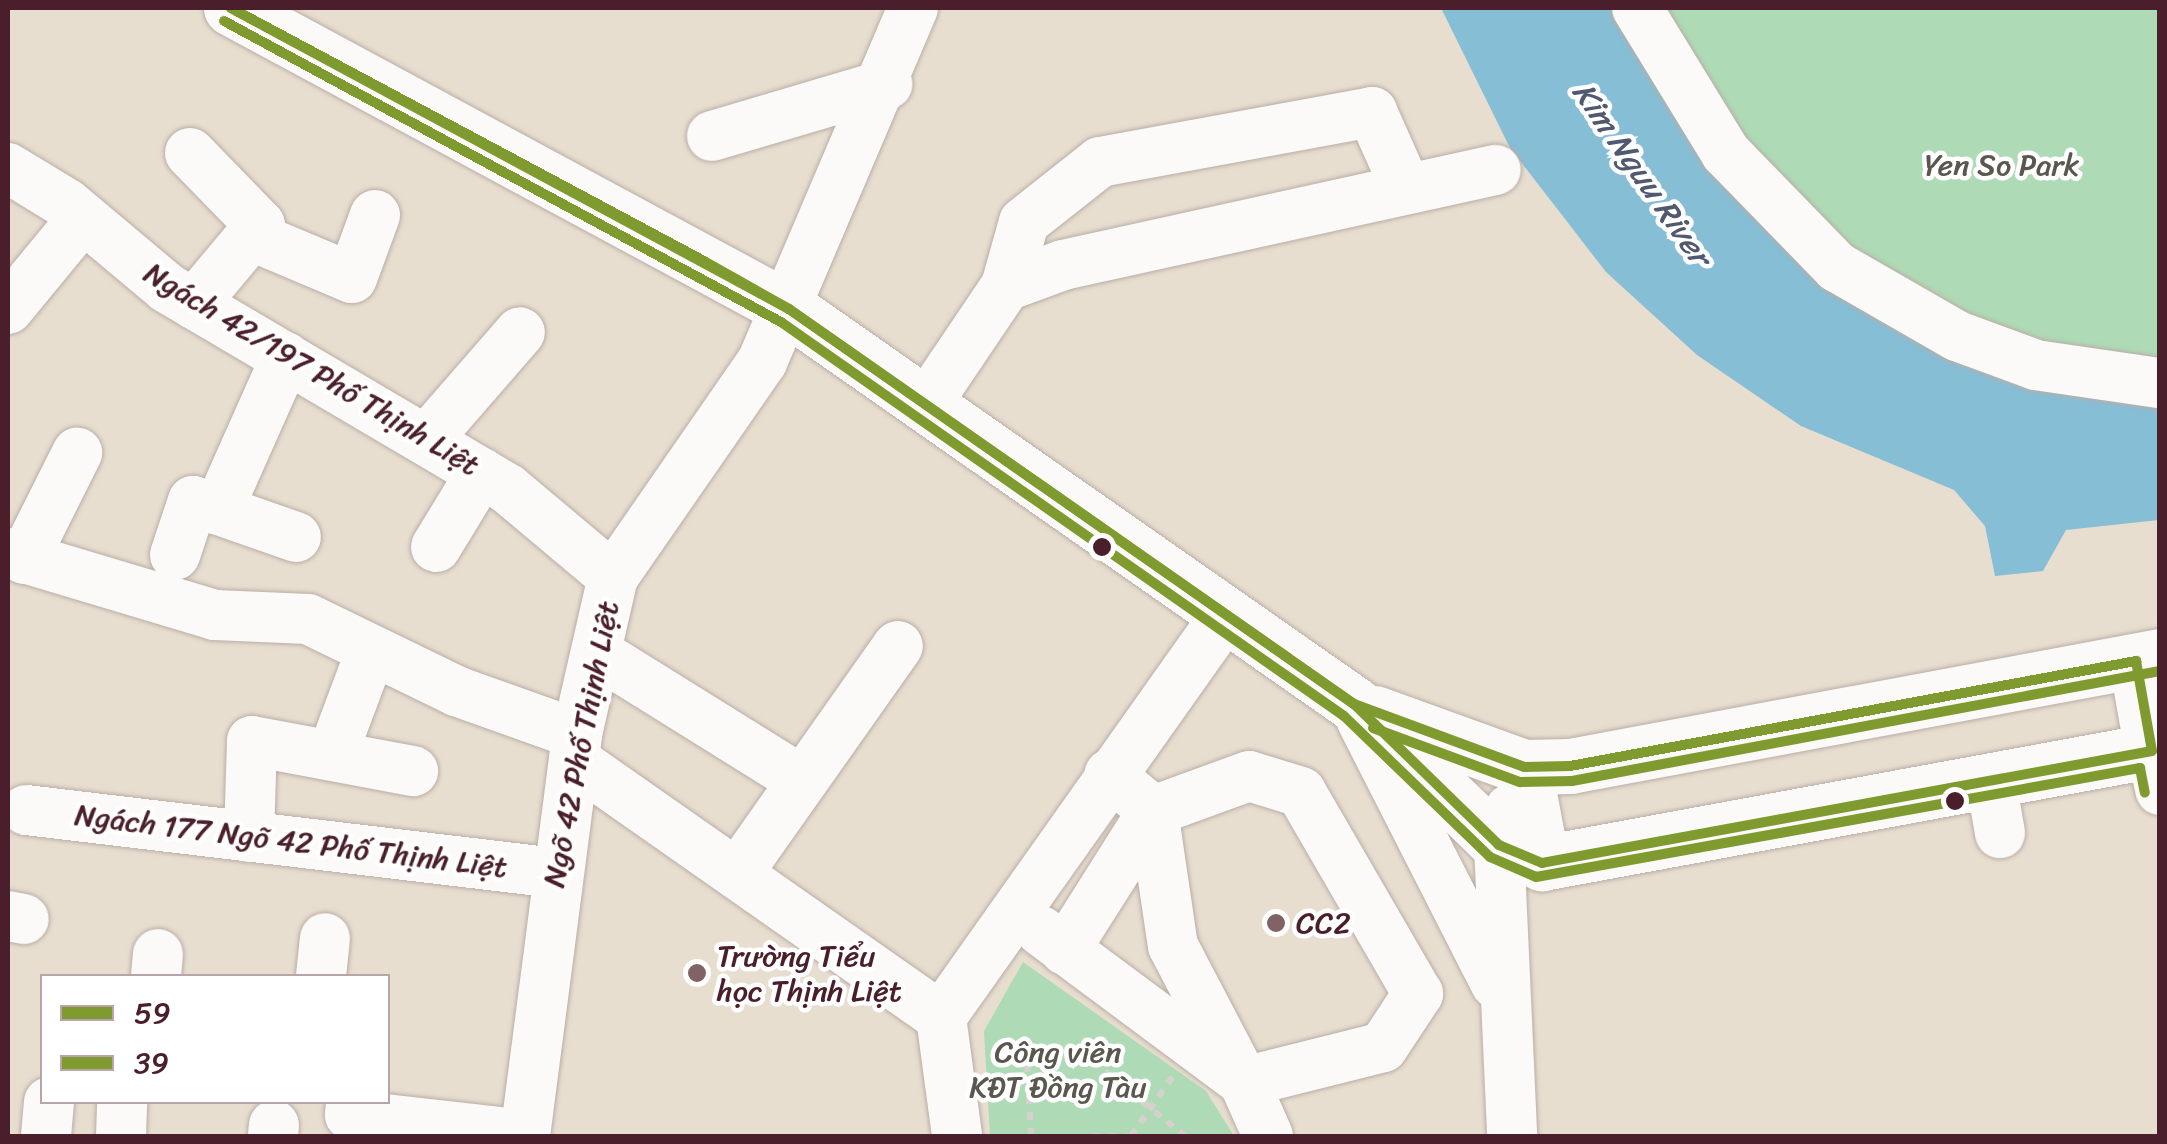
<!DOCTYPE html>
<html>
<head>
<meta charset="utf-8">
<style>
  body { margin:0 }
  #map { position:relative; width:2167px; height:1144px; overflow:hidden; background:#e8ded0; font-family:Sriracha,sans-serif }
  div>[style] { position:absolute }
  .green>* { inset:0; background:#aedbb6 }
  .water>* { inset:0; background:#86bed6 }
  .path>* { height:6px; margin-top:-3px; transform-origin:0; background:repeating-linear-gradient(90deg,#d6d1ce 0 8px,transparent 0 16px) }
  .roads { filter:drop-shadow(0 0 2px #b9aea6) drop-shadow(0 0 2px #b9aea6) }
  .minor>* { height:50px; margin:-25px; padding:0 25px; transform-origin:25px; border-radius:25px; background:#fcfaf8 }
  .major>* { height:55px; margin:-27.5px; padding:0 27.5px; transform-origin:27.5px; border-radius:27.5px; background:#fcfaf8 }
  .bus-1>* { height:10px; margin:-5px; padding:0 5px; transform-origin:5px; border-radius:5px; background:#7f9a2f }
  .bus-2>* { height:10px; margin:-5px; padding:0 5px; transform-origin:5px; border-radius:5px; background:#7f9a2f }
  .dots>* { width:28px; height:28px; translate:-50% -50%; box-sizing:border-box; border:5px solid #fff; border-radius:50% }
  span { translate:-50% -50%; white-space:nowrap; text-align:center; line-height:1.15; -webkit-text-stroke:9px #fff; paint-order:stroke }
  .park-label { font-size:30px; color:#5a574e }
  .street-label { font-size:30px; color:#4a1f2b }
  .poi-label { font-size:30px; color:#4a1f2b }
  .left { translate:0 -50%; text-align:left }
  .water-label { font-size:32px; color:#515970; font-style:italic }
  .frame { position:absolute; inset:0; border:10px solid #4a1f2b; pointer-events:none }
  .legend { position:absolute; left:40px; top:974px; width:350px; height:130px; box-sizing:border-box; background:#fff; border:2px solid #b7a5aa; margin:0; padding:12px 18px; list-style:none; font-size:30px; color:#4a1f2b }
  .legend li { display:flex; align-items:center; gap:20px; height:50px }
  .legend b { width:50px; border:2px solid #b7a5aa }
</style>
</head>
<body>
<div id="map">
  <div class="green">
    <i style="clip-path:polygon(1649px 8px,2159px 8px,2159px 366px,1983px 328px,1868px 276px,1733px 145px)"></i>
    <i style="clip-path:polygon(1023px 962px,1206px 1091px,1234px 1136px,990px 1136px,984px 1031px)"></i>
  </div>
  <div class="water">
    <i style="clip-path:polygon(1441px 8px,1626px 8px,1824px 268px,2159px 403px,2159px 520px,2066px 530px,2043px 571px,1995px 576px,1985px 526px,1954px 490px,1801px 426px,1697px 355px,1606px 272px,1510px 148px)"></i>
  </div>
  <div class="path">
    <i style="left:1031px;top:1136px;width:75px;rotate:-93.1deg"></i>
    <i style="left:1027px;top:1061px;width:18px;rotate:-47deg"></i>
    <i style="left:1039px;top:1048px;width:41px;rotate:4.2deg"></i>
    <i style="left:1080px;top:1051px;width:135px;rotate:39deg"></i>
    <i style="left:1093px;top:1136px;width:34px"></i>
    <i style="left:1131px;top:1136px;width:73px;rotate:-55deg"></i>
  </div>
  <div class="roads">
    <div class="minor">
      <i style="left:1637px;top:8px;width:170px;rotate:58.5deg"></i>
      <i style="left:1726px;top:153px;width:159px;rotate:45.8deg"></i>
      <i style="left:1837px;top:267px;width:138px;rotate:29.9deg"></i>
      <i style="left:1957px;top:336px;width:84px;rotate:20.2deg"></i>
      <i style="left:2036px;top:365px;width:125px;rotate:8.3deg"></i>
      <i style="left:712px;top:136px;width:183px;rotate:-16.5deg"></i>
      <i style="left:190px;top:153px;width:100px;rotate:45.8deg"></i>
      <i style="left:260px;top:225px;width:103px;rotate:129.9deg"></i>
      <i style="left:8px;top:168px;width:69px;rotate:31.4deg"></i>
      <i style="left:67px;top:204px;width:131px;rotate:40deg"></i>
      <i style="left:167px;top:288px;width:396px;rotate:30.5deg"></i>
      <i style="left:508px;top:489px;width:137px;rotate:40deg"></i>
      <i style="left:252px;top:236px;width:108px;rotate:22.8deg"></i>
      <i style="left:352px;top:278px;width:67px;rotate:-69.9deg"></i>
      <i style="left:1006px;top:286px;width:66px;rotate:-74.3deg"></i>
      <i style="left:1024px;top:222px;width:97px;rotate:-38.3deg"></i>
      <i style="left:1100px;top:162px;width:277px;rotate:-10.4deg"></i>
      <i style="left:1372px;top:112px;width:81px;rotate:66deg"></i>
      <i style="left:8px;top:309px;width:118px;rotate:-50.5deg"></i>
      <i style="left:927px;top:403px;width:141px;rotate:-56deg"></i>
      <i style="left:1006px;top:286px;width:61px;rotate:-20.2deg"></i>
      <i style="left:1063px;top:265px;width:443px;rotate:-12.4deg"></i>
      <i style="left:428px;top:438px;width:140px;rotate:-49deg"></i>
      <i style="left:218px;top:510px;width:167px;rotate:-66deg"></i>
      <i style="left:436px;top:547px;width:87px;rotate:-58.7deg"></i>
      <i style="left:8px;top:553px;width:216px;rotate:16.7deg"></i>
      <i style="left:215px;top:615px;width:93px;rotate:2.5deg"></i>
      <i style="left:308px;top:619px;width:165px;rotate:25.9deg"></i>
      <i style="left:456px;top:691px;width:128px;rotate:19.6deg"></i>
      <i style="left:175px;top:555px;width:57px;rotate:-71.6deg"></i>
      <i style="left:193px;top:501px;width:109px;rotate:19.3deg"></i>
      <i style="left:24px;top:559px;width:119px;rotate:-63.4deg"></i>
      <i style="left:597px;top:653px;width:237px;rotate:31.9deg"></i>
      <i style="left:1362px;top:721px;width:295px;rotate:63deg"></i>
      <i style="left:334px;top:750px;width:106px;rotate:-69.5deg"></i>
      <i style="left:2152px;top:751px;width:40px;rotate:78deg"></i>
      <i style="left:574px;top:760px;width:448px;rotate:35deg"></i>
      <i style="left:1991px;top:781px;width:53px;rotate:80.2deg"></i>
      <i style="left:1510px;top:809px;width:38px;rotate:107deg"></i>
      <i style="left:1499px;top:845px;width:291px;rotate:87.4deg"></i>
      <i style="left:26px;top:810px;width:534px;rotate:6.78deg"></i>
      <i style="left:249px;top:837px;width:96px;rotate:-88.2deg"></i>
      <i style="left:252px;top:741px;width:164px;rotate:10.6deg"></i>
      <i style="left:737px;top:874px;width:279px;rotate:-54.8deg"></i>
      <i style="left:8px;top:916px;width:16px;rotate:11deg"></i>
      <i style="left:1041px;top:931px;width:253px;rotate:36.6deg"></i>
      <i style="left:1244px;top:1082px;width:59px;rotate:66deg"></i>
      <i style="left:1065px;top:950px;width:165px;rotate:-57.7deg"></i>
      <i style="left:1153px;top:811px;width:136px;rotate:81.6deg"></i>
      <i style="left:1173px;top:946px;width:153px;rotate:62.4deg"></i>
      <i style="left:1244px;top:1082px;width:143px;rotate:-14.1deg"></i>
      <i style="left:1383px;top:1047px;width:64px;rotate:-56.6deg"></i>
      <i style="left:1418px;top:994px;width:233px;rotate:-120.1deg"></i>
      <i style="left:1301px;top:792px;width:54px;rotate:-162.9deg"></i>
      <i style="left:1249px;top:776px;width:102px;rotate:160deg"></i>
      <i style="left:1153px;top:811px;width:57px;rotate:-139.9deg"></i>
      <i style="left:156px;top:976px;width:22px;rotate:-85deg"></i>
      <i style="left:321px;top:976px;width:38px;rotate:-84deg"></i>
      <i style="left:941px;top:1017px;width:495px;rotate:-54.7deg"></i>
      <i style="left:941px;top:1017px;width:120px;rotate:82.3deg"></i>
      <i style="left:351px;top:1102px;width:13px;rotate:94deg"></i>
      <i style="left:350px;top:1115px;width:176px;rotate:6.5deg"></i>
      <i style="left:46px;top:1136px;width:34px;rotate:-85deg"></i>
      <i style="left:121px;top:1136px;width:34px;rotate:-88deg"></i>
      <i style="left:273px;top:1136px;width:11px;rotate:-85deg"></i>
      <i style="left:525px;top:1136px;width:405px;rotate:-82.6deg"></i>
      <i style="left:577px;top:734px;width:161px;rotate:-77.1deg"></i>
      <i style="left:613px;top:577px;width:262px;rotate:-55.3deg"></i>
      <i style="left:762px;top:362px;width:385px;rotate:-66.9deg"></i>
    </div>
    <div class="major">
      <i style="left:231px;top:8px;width:634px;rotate:28.34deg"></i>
      <i style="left:789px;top:309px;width:689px;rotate:34.96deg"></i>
      <i style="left:1354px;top:704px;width:202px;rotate:44.2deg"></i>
      <i style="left:1499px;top:845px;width:47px;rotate:22.7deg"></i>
      <i style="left:1542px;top:863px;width:628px;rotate:-10.45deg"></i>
      <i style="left:2136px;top:661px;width:91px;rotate:79.9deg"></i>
      <i style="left:1375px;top:713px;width:158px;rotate:19.9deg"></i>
      <i style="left:1524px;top:767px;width:46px;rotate:-1.2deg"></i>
      <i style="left:1570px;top:766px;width:600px;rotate:-10.56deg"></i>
      <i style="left:1524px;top:767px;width:98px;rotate:79.4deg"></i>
    </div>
  </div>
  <div class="bus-1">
    <i style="left:231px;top:8px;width:536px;rotate:28.14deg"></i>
    <i style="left:704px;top:261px;width:98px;rotate:29.5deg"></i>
    <i style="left:789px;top:309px;width:634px;rotate:-151.66deg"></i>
    <i style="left:789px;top:309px;width:689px;rotate:34.96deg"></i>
    <i style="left:789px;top:309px;width:689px;rotate:34.96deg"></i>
    <i style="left:2136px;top:661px;width:91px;rotate:79.9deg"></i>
    <i style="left:2152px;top:751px;width:620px;rotate:169.6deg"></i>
    <i style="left:1542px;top:863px;width:47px;rotate:-157.3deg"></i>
    <i style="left:1499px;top:845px;width:202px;rotate:-135.8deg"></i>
    <i style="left:1354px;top:704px;width:181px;rotate:20.3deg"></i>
    <i style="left:1524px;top:767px;width:46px;rotate:-1.2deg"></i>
    <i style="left:1570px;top:766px;width:576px;rotate:-10.51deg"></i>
  </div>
  <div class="bus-2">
    <i style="left:224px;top:21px;width:633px;rotate:28.39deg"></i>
    <i style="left:781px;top:322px;width:687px;rotate:34.99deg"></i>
    <i style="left:1344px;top:716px;width:203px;rotate:44deg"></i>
    <i style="left:1490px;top:857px;width:50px;rotate:23.5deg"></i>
    <i style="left:1536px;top:877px;width:614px;rotate:-10.23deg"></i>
    <i style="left:2140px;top:768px;width:25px;rotate:79deg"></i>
    <i style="left:1373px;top:728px;width:157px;rotate:20.2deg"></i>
    <i style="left:1520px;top:782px;width:52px;rotate:-1.1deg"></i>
    <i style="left:1572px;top:781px;width:598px;rotate:-10.6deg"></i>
  </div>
  <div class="dots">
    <i style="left:1102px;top:547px;background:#4a1f2b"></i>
    <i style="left:1955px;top:801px;background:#4a1f2b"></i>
    <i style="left:1276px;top:923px;background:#816265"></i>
    <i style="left:697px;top:973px;background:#816265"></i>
  </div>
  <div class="park-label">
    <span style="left:2002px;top:165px">Yen So Park</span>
    <span style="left:1058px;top:1069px">Công viên<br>KĐT Đồng Tàu</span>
  </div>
  <div class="street-label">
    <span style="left:312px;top:369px;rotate:31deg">Ngách 42/197 Phố Thịnh Liệt</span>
    <span style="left:581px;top:744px;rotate:-79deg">Ngõ 42 Phố Thịnh Liệt</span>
    <span style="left:291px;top:841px;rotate:7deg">Ngách 177 Ngõ 42 Phố Thịnh Liệt</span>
  </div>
  <div class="poi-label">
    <span class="left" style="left:1296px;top:923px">CC2</span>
    <span class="left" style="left:717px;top:973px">Trường Tiểu<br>học Thịnh Liệt</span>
  </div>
  <div class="water-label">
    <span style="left:1641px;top:174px;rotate:55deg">Kim Nguu River</span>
  </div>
  <div class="frame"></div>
  <ul class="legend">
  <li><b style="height:12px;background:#7f9a2f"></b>59</li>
  <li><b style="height:12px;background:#7f9a2f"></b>39</li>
  </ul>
</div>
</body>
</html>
